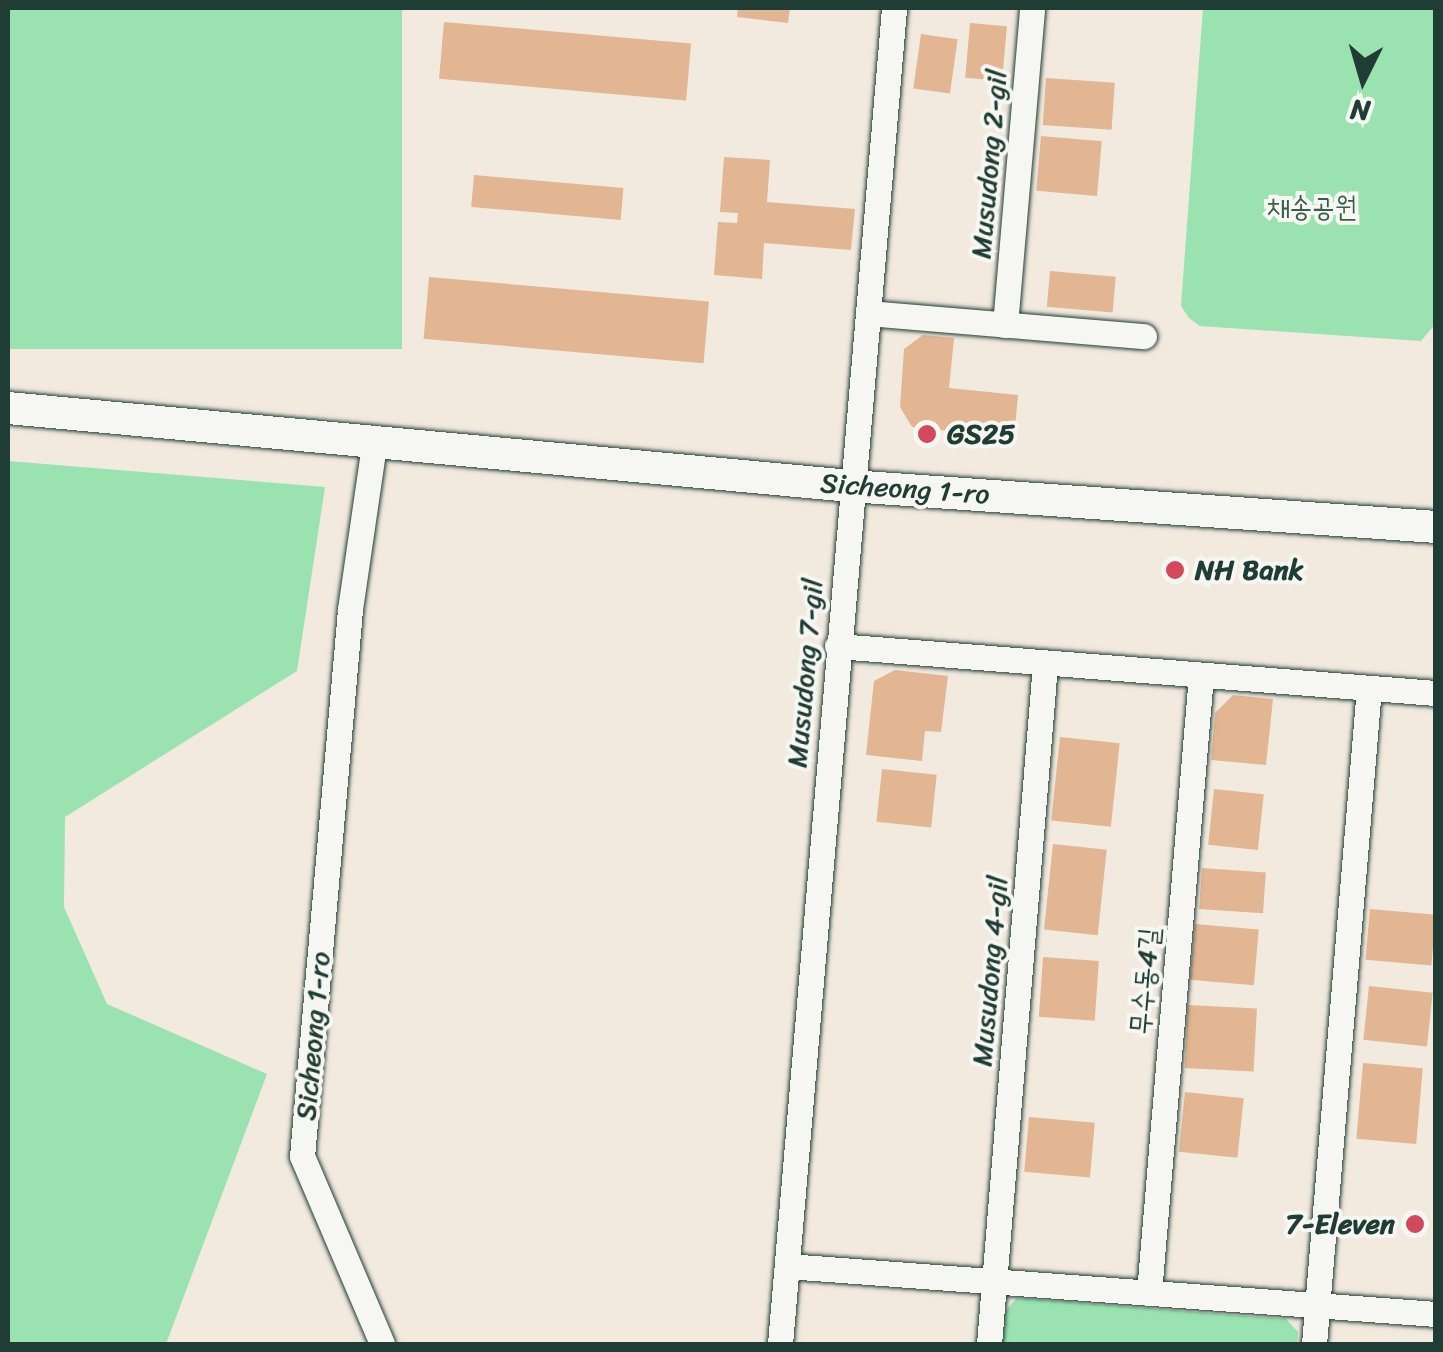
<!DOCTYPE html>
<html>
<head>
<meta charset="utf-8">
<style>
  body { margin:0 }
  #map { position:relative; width:1443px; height:1352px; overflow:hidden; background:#f2e9df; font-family:Sriracha,"Poor Story",sans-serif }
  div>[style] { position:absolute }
  .green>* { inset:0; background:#9ae3b1; transform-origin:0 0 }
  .building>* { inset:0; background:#e2b693; transform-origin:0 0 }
  .roads { filter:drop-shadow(0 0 2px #1f3d34) drop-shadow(0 0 2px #1f3d34) }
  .minor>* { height:25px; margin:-12.5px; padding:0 12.5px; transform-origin:12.5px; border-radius:12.5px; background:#f6f6f2 }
  .tertiary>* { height:32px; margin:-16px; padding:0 16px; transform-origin:16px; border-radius:16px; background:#f6f6f2 }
  .dots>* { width:28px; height:28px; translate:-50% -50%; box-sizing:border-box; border:5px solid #f6f6f2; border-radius:50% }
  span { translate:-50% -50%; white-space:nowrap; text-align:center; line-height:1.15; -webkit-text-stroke:8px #f6f6f2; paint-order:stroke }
  .street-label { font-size:28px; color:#1f3d34 }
  .park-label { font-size:28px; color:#385e4d }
  .poi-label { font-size:28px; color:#1f3d34; font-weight:700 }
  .left { translate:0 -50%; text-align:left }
  .right { translate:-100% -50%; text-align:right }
  .frame { position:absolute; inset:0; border:10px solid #1f3d34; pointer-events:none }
  .north { position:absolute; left:1313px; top:30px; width:100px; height:100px; -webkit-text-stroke:8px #f6f6f2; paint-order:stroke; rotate:185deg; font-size:28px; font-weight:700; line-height:40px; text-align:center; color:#1f3d34 }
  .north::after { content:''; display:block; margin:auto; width:35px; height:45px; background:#1f3d34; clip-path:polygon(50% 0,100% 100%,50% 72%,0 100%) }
</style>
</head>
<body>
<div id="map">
  <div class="green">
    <i style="left:8px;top:8px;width:394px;height:341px"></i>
    <i style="clip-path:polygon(1203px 8px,1435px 8px,1436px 323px,1421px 341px,1200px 326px,1189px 318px,1181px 306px)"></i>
    <i style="clip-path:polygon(8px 461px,325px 487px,297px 671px,65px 817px,64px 907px,107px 1004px,267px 1074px,166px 1344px,8px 1344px)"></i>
    <i style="clip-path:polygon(1017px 1298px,1286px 1319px,1298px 1332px,1297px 1344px,996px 1344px,999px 1318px)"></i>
  </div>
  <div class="building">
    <i style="clip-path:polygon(738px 8px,790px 8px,788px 23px,737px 17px)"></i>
    <i style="left:444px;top:22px;width:248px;height:57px;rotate:5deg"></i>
    <i style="left:970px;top:23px;width:37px;height:55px;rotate:5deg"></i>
    <i style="left:921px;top:34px;width:37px;height:55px;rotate:8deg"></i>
    <i style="left:1046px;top:78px;width:69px;height:47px;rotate:4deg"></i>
    <i style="left:1041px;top:136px;width:61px;height:55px;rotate:5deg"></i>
    <i style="clip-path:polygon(724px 157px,770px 160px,767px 202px,855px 209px,851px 250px,764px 243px,762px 279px,714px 275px,718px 222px,737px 223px,738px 213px,720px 212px)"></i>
    <i style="left:474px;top:175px;width:150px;height:32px;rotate:5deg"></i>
    <i style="left:1050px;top:271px;width:66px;height:36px;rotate:5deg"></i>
    <i style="left:429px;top:277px;width:281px;height:62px;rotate:5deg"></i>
    <i style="clip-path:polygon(923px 335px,954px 338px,949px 388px,1018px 395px,1014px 438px,912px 427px,900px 407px,904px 349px)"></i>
    <i style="clip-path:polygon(895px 670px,948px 676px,941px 732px,925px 731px,922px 761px,866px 755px,874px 681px)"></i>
    <i style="clip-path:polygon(1233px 695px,1273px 699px,1266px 765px,1211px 760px,1215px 713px)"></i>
    <i style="left:1060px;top:737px;width:60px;height:84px;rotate:6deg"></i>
    <i style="left:882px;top:769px;width:55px;height:53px;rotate:6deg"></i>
    <i style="left:1214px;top:789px;width:50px;height:56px;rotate:6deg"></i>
    <i style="left:1053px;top:844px;width:54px;height:86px;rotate:6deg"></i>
    <i style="left:1202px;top:868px;width:64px;height:41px;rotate:4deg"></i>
    <i style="left:1370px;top:909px;width:66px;height:51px;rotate:5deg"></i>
    <i style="left:1195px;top:924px;width:64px;height:56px;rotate:5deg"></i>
    <i style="left:1043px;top:957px;width:56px;height:60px;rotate:4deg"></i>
    <i style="left:1369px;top:986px;width:64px;height:54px;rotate:6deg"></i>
    <i style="left:1188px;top:1005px;width:69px;height:63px;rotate:3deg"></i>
    <i style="left:1363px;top:1063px;width:60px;height:76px;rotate:5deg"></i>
    <i style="left:1185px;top:1092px;width:59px;height:60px;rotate:6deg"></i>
    <i style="left:1029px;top:1117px;width:66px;height:55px;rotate:5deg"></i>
  </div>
  <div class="roads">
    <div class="minor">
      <i style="left:868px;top:313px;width:277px;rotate:4.8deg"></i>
      <i style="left:1005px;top:325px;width:318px;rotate:-85.1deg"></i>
      <i style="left:375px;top:438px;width:174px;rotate:98.3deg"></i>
      <i style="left:350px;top:610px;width:548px;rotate:95.02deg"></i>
      <i style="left:302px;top:1156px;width:204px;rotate:66.9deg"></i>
      <i style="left:837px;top:646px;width:601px;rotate:4.49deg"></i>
      <i style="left:787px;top:1266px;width:651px;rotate:4.23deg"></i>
      <i style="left:1149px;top:1293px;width:620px;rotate:-85.19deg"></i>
      <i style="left:780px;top:1344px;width:1341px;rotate:-85.12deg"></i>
      <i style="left:989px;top:1344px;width:682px;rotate:-85.29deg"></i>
      <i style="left:1314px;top:1344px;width:658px;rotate:-85.21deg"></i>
    </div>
    <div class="tertiary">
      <i style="left:8px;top:408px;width:846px;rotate:5.29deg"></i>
      <i style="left:850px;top:486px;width:587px;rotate:4deg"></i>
    </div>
  </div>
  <div class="dots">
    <i style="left:927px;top:434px;background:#d1495b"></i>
    <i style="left:1175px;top:570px;background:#d1495b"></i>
    <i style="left:1415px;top:1224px;background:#d1495b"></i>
  </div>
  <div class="street-label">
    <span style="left:989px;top:164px;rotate:-85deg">Musudong 2-gil</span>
    <span style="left:905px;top:489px;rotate:4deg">Sicheong 1-ro</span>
    <span style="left:805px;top:673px;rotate:-85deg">Musudong 7-gil</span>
    <span style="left:990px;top:971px;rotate:-85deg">Musudong 4-gil</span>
    <span style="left:1145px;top:981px;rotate:-85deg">무수동4길</span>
    <span style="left:313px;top:1036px;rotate:-85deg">Sicheong 1-ro</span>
  </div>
  <div class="park-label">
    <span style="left:1312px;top:207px">채송공원</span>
  </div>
  <div class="poi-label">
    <span class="left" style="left:947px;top:434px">GS25</span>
    <span class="left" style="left:1195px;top:570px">NH Bank</span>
    <span class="right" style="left:1395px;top:1224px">7-Eleven</span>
  </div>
  <div class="frame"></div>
  <div class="north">N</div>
</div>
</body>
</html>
